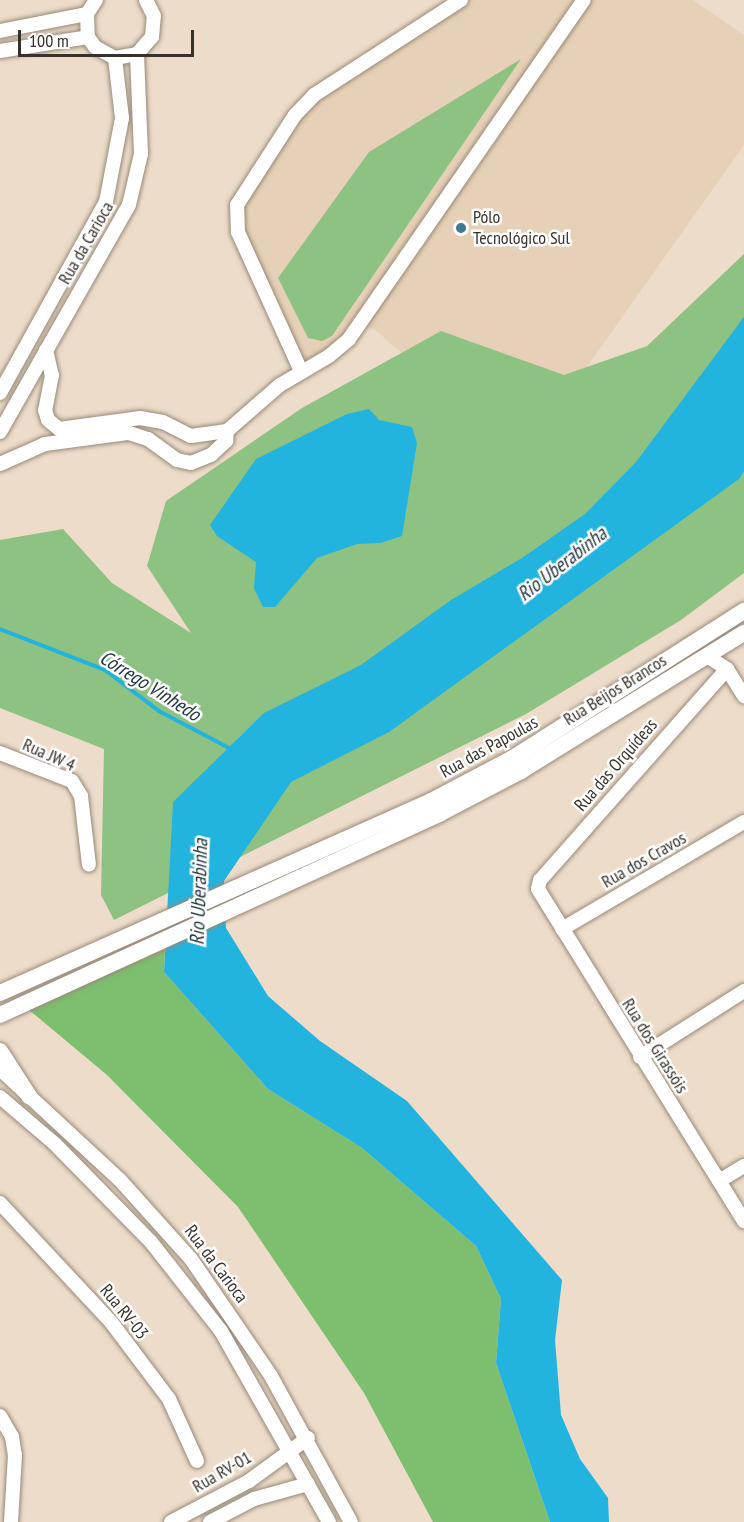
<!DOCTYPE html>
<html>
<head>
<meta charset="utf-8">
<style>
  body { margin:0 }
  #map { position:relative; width:744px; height:1522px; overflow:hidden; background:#eddcca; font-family:"PT Sans Narrow",sans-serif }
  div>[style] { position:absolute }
  .built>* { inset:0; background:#e6d0b7 }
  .green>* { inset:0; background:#8dc282 }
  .forest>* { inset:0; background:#7dbe6f }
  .water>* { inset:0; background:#23b3df }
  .stream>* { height:4px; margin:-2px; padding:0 2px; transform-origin:2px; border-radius:2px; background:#23b3df }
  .roads { filter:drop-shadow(0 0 2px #998978) drop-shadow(0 0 2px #998978) }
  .minor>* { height:14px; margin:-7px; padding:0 7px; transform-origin:7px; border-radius:7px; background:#fff }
  .major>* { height:16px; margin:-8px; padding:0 8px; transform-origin:8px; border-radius:8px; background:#fff }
  .dots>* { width:16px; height:16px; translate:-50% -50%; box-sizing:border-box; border:3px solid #fff; border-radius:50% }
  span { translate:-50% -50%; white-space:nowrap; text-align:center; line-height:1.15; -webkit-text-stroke:5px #fff; paint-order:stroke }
  .poi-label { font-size:18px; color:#37312a }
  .left { translate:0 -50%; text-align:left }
  .street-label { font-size:18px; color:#37312a }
  .water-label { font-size:20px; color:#1f353d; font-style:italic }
  .scale { position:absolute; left:18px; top:30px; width:176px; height:27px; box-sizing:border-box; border:3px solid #37312a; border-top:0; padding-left:8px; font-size:18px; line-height:21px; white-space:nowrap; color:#37312a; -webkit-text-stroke:4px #fff; paint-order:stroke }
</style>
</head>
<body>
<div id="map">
  <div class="built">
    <i style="clip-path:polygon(461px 0,693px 0,744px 35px,744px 145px,550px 419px,415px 364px,374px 329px,359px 324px,308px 367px,288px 342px,235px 217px,295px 115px)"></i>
  </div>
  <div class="green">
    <i style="clip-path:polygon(521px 59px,332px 336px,322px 341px,308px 338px,278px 278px,369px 152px)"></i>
    <i style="clip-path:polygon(744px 254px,744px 573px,681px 620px,526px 714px,114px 920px,101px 895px,104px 749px,0 708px,0 540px,63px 529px,112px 583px,191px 633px,147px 566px,166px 501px,302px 408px,441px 331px,564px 375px,647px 346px)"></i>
  </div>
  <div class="forest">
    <i style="clip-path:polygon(165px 949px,164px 972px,268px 1089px,362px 1148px,476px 1246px,501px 1299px,496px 1363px,550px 1522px,433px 1522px,364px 1393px,238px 1207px,107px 1075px,28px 1009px)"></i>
  </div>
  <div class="water">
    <i style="clip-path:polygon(744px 317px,744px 471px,739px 479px,389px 732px,291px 782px,224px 881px,226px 928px,268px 996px,320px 1041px,407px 1101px,562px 1280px,555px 1340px,561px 1415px,580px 1459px,608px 1498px,609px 1522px,550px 1522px,496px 1363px,501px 1299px,476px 1246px,362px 1148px,268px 1089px,164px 972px,173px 802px,264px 713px,361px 665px,451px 600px,522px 558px,585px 514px,636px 462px)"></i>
    <i style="clip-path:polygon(369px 409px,379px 420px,412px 427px,417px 443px,402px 536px,380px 543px,357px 544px,317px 558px,275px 607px,263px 607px,254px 588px,256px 562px,217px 536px,210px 525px,256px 459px,347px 414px)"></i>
  </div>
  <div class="stream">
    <i style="left:0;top:629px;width:113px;rotate:21.3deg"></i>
    <i style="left:105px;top:670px;width:68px;rotate:37.2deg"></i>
    <i style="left:159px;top:711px;width:84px;rotate:27.8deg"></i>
  </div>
  <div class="roads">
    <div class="minor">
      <i style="left:96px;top:0;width:17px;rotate:123deg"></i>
      <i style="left:87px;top:14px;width:23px;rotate:88deg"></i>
      <i style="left:88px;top:37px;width:12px;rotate:55deg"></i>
      <i style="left:95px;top:47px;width:23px;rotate:29deg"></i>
      <i style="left:115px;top:58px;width:22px;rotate:-10deg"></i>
      <i style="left:137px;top:54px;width:23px;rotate:-49deg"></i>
      <i style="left:152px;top:37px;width:21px;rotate:-85deg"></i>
      <i style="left:154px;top:16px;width:18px;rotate:-117deg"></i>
      <i style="left:0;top:31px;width:89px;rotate:-11.1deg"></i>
      <i style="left:0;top:51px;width:89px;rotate:-9deg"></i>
      <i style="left:46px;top:350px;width:26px;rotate:77deg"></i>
      <i style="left:52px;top:375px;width:36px;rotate:101deg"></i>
      <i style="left:45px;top:410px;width:10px;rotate:73deg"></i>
      <i style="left:48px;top:420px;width:14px;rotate:39deg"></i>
      <i style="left:59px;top:429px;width:82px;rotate:-7.7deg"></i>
      <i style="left:140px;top:418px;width:23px;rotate:10deg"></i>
      <i style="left:163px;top:422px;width:31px;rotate:27deg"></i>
      <i style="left:191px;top:436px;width:36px;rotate:-8deg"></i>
      <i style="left:227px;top:431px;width:70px;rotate:-41deg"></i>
      <i style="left:280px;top:385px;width:57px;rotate:-30.6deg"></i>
      <i style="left:329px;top:356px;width:26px;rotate:-40deg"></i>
      <i style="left:349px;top:339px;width:412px;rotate:-55.3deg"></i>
      <i style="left:301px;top:371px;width:153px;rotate:-114.4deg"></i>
      <i style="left:238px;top:232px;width:27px;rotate:-92deg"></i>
      <i style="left:237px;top:205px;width:107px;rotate:-57.2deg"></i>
      <i style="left:295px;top:115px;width:28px;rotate:-46deg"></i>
      <i style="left:314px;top:95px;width:175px;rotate:-32.9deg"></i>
      <i style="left:0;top:393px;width:218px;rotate:-61deg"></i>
      <i style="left:106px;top:202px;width:86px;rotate:-79.2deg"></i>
      <i style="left:122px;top:118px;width:60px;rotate:-96.7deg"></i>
      <i style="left:0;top:432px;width:261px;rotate:-60.4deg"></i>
      <i style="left:129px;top:205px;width:52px;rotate:-76.8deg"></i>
      <i style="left:141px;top:154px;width:100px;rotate:-92.3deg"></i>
      <i style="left:0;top:464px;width:49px;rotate:-24deg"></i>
      <i style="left:45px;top:444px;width:85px;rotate:-7.5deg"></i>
      <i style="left:129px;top:433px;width:20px;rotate:18deg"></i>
      <i style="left:148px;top:439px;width:36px;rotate:36deg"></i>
      <i style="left:177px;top:460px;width:14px;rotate:12deg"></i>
      <i style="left:191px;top:463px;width:22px;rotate:-22deg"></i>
      <i style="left:211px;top:455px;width:21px;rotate:-43deg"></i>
      <i style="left:226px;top:441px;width:10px;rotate:-84deg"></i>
      <i style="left:707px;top:656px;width:24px;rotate:33deg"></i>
      <i style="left:727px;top:669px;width:32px;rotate:58deg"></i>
      <i style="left:727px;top:669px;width:282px;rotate:131.5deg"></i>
      <i style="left:540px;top:880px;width:9px;rotate:103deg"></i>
      <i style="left:538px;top:889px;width:391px;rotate:58.2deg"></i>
      <i style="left:0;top:753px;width:77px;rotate:21.3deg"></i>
      <i style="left:72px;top:781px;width:17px;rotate:59deg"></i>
      <i style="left:81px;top:796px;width:69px;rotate:83.4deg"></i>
      <i style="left:562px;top:929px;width:211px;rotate:-30.5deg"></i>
      <i style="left:640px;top:1057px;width:123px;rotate:-32.4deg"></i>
      <i style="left:0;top:1069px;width:163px;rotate:42.8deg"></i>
      <i style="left:120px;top:1180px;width:106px;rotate:48.1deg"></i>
      <i style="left:191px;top:1259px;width:142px;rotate:55.6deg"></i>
      <i style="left:271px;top:1376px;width:166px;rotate:61.3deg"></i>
      <i style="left:0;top:1097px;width:72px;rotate:40.5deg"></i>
      <i style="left:55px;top:1144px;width:137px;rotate:45.6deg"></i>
      <i style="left:151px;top:1242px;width:113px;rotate:51.8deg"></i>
      <i style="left:221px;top:1331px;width:219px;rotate:60.5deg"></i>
      <i style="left:719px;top:1181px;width:29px;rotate:-31deg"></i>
      <i style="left:0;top:1203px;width:163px;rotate:47deg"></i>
      <i style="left:111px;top:1322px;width:96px;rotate:53deg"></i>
      <i style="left:169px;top:1399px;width:68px;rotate:65.7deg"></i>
      <i style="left:0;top:1416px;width:24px;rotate:60deg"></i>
      <i style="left:12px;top:1437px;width:18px;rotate:81deg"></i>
      <i style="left:15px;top:1455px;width:67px;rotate:93.4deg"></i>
      <i style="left:171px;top:1522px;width:88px;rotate:-27.7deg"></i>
      <i style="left:249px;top:1481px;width:73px;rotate:-36.1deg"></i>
      <i style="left:210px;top:1522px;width:50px;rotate:-27.6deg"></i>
      <i style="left:254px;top:1499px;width:56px;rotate:-15.5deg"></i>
    </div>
    <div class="major">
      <i style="left:0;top:993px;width:472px;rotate:-24deg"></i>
      <i style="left:431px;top:801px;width:93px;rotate:-27.7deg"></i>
      <i style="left:513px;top:758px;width:274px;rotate:-32.5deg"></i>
      <i style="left:0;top:1015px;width:483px;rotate:-24.6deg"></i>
      <i style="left:439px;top:814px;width:93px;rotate:-27.7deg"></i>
      <i style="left:521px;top:771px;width:262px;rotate:-31.8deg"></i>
      <i style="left:0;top:1051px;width:54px;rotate:57.2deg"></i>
    </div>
  </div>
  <div class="dots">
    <i style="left:461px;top:228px;background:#3f7992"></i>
  </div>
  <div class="poi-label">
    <span class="left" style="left:473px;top:228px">Pólo<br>Tecnológico Sul</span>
  </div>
  <div class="street-label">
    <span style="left:86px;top:243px;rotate:-60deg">Rua da Carioca</span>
    <span style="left:615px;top:690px;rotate:-32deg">Rua Beijos Brancos</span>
    <span style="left:489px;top:747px;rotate:-29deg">Rua das Papoulas</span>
    <span style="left:49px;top:755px;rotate:24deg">Rua JW 4</span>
    <span style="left:616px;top:765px;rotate:-49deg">Rua das Orquídeas</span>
    <span style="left:644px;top:860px;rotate:-30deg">Rua dos Cravos</span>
    <span style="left:655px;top:1046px;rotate:58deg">Rua dos Girassóis</span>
    <span style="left:216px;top:1264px;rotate:53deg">Rua da Carioca</span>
    <span style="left:124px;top:1312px;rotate:51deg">Rua RV-03</span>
    <span style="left:222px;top:1472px;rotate:-30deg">Rua RV-01</span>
  </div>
  <div class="water-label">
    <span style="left:562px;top:564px;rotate:-38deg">Rio Uberabinha</span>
    <span style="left:150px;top:686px;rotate:32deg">Córrego Vinhedo</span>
    <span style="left:199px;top:892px;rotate:-88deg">Rio Uberabinha</span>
  </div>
  <div class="scale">100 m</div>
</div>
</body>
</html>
